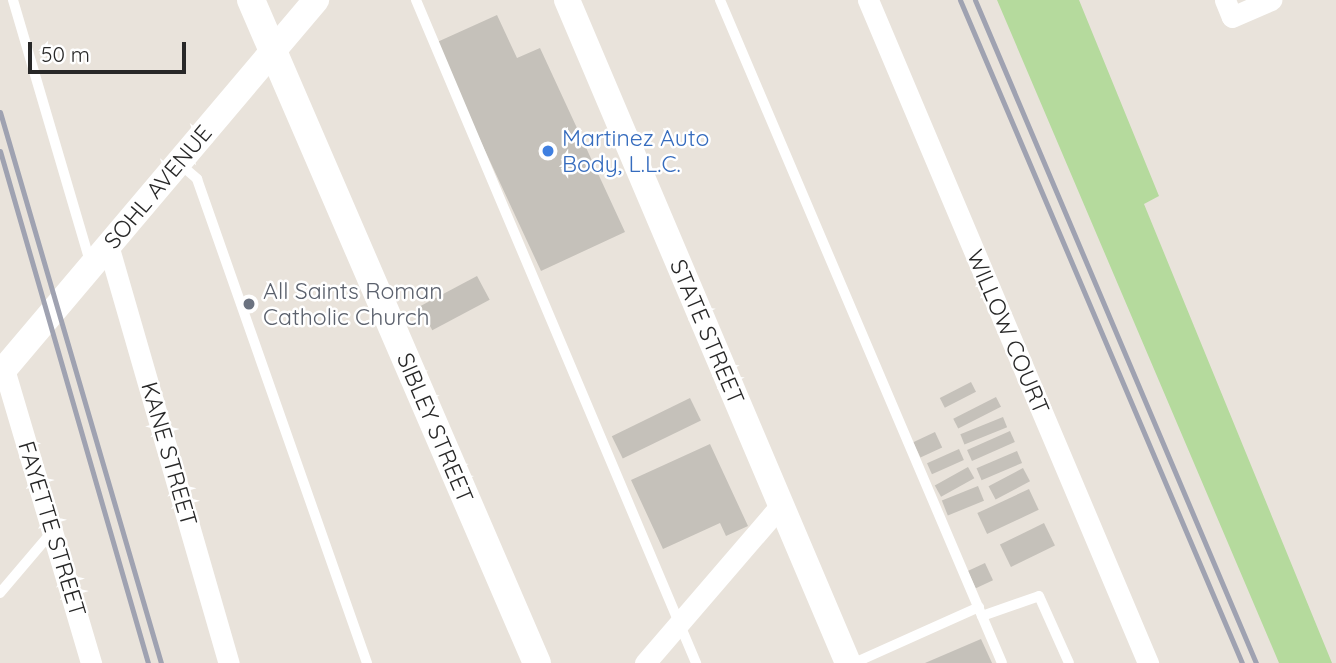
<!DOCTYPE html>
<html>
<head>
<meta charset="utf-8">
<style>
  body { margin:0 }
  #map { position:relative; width:1336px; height:663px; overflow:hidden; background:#e9e3db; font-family:Quicksand,sans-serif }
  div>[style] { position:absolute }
  .green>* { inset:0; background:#b5da9d }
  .building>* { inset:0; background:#c5c1ba; transform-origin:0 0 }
  .service>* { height:10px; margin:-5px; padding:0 5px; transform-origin:5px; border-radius:5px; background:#fff }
  .minor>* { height:21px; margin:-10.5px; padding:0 10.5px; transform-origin:10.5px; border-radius:10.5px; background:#fff }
  .tertiary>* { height:26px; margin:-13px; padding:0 13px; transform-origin:13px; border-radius:13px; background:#fff }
  .secondary>* { height:28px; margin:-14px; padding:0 14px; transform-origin:14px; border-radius:14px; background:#fff }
  .rail>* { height:5px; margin:-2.5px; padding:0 2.5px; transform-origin:2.5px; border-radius:2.5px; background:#9fa2b1 }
  .dots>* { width:19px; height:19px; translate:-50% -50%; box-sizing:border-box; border:4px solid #fff; border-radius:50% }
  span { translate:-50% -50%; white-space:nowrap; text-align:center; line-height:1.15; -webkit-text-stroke:5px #fff; paint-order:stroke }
  .shop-label { font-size:23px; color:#366cbe }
  .left { translate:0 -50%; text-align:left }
  .street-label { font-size:23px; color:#282828 }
  .worship-label { font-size:23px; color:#5b616d }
  .scale { position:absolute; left:28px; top:42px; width:158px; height:32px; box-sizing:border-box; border:4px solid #282828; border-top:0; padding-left:9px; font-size:21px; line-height:24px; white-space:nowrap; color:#282828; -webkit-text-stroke:5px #fff; paint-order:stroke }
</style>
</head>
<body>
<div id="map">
  <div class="green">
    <i style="clip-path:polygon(997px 0,1079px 0,1159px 196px,1144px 204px,1332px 663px,1279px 663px)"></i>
  </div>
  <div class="building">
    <i style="clip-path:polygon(497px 15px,517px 58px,540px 48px,625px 232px,541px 271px,435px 43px)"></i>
    <i style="left:477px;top:276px;width:27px;height:65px;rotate:62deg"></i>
    <i style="left:971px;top:382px;width:11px;height:35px;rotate:63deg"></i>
    <i style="left:996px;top:397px;width:11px;height:48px;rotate:63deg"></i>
    <i style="left:690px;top:398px;width:25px;height:87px;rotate:64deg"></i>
    <i style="left:1003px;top:417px;width:11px;height:46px;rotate:68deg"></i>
    <i style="left:1010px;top:431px;width:12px;height:47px;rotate:66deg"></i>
    <i style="left:935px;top:432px;width:17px;height:24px;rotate:65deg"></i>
    <i style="clip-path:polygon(710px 444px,748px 526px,726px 536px,720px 523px,663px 549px,631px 480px)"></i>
    <i style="left:959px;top:449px;width:12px;height:35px;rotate:66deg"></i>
    <i style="left:1017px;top:451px;width:13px;height:44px;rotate:67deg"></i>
    <i style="left:968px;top:467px;width:13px;height:38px;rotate:61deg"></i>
    <i style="left:1023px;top:468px;width:15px;height:39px;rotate:62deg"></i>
    <i style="left:978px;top:486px;width:16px;height:39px;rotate:68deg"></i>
    <i style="left:1029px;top:489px;width:23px;height:57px;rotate:65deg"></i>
    <i style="left:1044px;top:523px;width:25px;height:49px;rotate:64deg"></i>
    <i style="left:985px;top:563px;width:19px;height:19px;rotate:65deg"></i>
    <i style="clip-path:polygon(981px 639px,992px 663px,925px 663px)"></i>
  </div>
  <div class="service">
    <i style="left:13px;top:0;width:273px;rotate:73.6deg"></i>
    <i style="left:416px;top:0;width:720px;rotate:67.1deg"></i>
    <i style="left:720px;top:0;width:720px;rotate:66.96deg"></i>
    <i style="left:180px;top:164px;width:23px;rotate:41deg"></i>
    <i style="left:197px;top:179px;width:513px;rotate:70.65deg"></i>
    <i style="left:0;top:593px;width:79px;rotate:-49.6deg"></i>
    <i style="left:982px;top:616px;width:60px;rotate:-19.3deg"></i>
    <i style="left:1039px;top:596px;width:73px;rotate:65.9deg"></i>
    <i style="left:854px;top:663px;width:137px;rotate:-24.1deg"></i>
  </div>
  <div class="minor">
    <i style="left:868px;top:0;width:720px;rotate:67.1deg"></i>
    <i style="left:1225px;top:0;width:18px;rotate:68deg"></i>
    <i style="left:1232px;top:17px;width:43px;rotate:-23.6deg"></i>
    <i style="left:108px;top:245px;width:435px;rotate:73.9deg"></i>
    <i style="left:4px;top:369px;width:307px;rotate:73.5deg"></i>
    <i style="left:645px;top:663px;width:208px;rotate:-49.3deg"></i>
  </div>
  <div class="tertiary">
    <i style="left:567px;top:0;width:720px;rotate:67.03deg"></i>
    <i style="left:0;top:374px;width:490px;rotate:-49.8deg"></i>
  </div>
  <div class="secondary">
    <i style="left:251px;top:0;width:722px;rotate:66.67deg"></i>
  </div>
  <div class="rail">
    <i style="left:960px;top:0;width:720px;rotate:66.96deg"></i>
    <i style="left:975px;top:0;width:720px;rotate:67.03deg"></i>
    <i style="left:0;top:112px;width:574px;rotate:73.71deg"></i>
    <i style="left:0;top:151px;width:533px;rotate:73.88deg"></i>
  </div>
  <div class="dots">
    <i style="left:548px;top:151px;background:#3f7fe0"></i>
    <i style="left:249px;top:304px;background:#6b7280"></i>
  </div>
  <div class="shop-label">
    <span class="left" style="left:562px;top:151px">Martinez Auto<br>Body, L.L.C.</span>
  </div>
  <div class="street-label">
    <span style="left:158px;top:187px;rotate:-50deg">SOHL AVENUE</span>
    <span style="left:707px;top:332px;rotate:67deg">STATE STREET</span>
    <span style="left:1008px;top:332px;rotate:67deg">WILLOW COURT</span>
    <span style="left:435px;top:428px;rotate:67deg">SIBLEY STREET</span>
    <span style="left:169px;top:454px;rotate:74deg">KANE STREET</span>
    <span style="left:52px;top:529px;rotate:73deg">FAYETTE STREET</span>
  </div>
  <div class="worship-label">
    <span class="left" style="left:263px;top:304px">All Saints Roman<br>Catholic Church</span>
  </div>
  <div class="scale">50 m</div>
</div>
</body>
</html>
